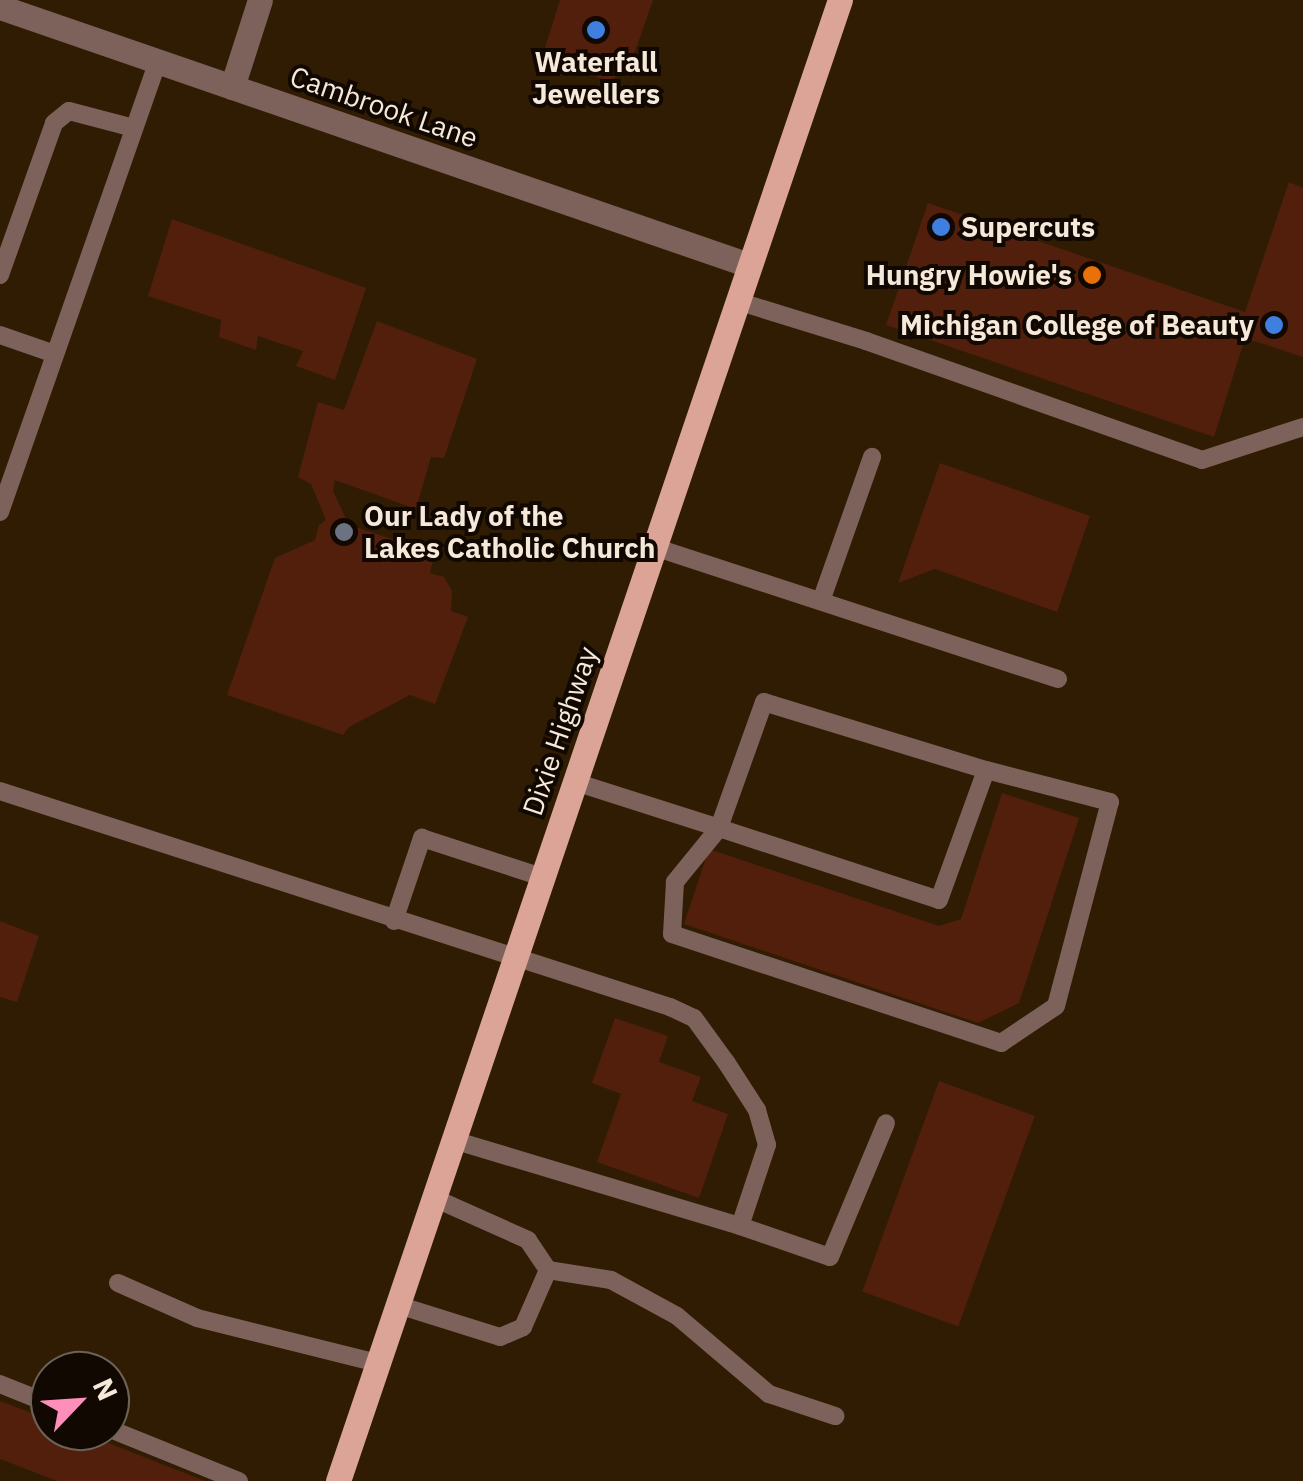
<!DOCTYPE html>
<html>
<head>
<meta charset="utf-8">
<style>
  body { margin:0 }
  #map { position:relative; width:1303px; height:1481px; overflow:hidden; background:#2f1c03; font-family:"IBM Plex Sans",sans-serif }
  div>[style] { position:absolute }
  .building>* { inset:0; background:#521f0c; transform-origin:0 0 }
  .lane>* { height:18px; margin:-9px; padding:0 9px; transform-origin:9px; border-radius:9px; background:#7d625b }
  .street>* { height:25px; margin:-12.5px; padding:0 12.5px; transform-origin:12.5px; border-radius:12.5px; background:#7d625b }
  .primary>* { height:25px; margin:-12.5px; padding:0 12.5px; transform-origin:12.5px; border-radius:12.5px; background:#dba496 }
  .dots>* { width:28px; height:28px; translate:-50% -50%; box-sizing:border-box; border:5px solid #110802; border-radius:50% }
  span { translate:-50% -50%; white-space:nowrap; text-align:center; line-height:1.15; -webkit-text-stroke:8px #110802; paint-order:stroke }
  .poi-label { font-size:28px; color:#f6e9da; font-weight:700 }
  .left { translate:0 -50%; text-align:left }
  .right { translate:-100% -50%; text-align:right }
  .street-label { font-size:28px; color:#f6e9da }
  .north { position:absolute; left:30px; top:1351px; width:100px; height:100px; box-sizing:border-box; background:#110802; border:2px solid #6d6258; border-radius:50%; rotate:65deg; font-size:28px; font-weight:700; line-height:40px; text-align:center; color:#f6e9da }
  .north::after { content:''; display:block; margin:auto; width:35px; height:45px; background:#ff8eba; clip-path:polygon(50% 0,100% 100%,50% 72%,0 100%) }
</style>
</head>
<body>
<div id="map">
  <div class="building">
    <i style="clip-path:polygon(560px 0,653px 0,629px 69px,609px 81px,541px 60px)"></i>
    <i style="clip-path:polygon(1289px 182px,1303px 188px,1303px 357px,1245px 338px,1214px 437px,886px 325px,928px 203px,1245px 312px)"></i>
    <i style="clip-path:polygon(172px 219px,366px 288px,335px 380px,296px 366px,303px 351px,258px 336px,256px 350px,219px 337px,221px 320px,148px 296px)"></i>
    <i style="clip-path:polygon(377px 321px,477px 359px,444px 458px,431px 457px,416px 509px,335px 480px,333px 491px,349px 525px,435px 553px,430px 573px,444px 577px,452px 591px,451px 611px,468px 617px,435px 704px,410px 695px,349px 727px,343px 735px,227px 695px,275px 558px,315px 540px,319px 525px,326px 520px,311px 484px,298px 477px,318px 402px,344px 410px)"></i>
    <i style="clip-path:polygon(940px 463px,1090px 516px,1057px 612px,935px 569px,898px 583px)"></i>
    <i style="clip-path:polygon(1002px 793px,1079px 818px,1019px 1003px,978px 1023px,684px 924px,709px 849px,939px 926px,961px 919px)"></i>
    <i style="clip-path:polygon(0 921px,39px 936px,17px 1002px,0 997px)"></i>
    <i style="clip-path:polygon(615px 1018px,668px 1036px,659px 1062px,701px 1077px,692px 1101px,728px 1114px,699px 1198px,597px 1162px,621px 1094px,592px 1083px)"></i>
    <i style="left:939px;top:1081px;width:102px;height:224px;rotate:20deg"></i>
    <i style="clip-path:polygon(0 1401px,50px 1420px,50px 1431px,78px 1431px,205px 1481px,57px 1481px,0 1459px)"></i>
  </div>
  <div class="lane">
    <i style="left:0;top:275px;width:161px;rotate:-70.4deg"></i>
    <i style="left:54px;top:123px;width:19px;rotate:-39deg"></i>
    <i style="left:69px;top:111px;width:67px;rotate:14.7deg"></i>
    <i style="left:737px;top:301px;width:135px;rotate:17.2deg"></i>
    <i style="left:866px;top:341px;width:356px;rotate:19.5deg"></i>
    <i style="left:1202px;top:460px;width:106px;rotate:-18.1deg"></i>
    <i style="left:0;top:335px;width:58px;rotate:19.1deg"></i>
    <i style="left:0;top:512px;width:478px;rotate:-70.7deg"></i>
    <i style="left:654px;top:547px;width:425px;rotate:18.1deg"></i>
    <i style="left:821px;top:601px;width:153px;rotate:-70.5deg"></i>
    <i style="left:575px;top:782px;width:151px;rotate:17.7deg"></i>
    <i style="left:719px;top:828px;width:231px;rotate:18.1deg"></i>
    <i style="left:939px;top:900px;width:138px;rotate:-70.1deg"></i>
    <i style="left:986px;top:770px;width:232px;rotate:-163deg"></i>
    <i style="left:764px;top:702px;width:134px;rotate:109.7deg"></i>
    <i style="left:719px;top:828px;width:70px;rotate:129.2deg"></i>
    <i style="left:675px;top:882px;width:52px;rotate:93.3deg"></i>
    <i style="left:672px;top:934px;width:347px;rotate:18.3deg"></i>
    <i style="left:1001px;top:1043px;width:66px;rotate:-33.9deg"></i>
    <i style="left:1056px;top:1006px;width:211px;rotate:-75.2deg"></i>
    <i style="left:1110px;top:802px;width:128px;rotate:-165.5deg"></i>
    <i style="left:0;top:791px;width:704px;rotate:17.87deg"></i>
    <i style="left:670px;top:1007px;width:26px;rotate:25deg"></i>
    <i style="left:694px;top:1018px;width:54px;rotate:54deg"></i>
    <i style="left:726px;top:1062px;width:57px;rotate:57.1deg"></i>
    <i style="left:757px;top:1110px;width:36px;rotate:74deg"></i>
    <i style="left:767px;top:1145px;width:85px;rotate:108.4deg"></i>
    <i style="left:740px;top:1226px;width:299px;rotate:-163.3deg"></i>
    <i style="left:394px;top:921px;width:88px;rotate:-71.4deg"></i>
    <i style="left:422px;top:838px;width:126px;rotate:18deg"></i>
    <i style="left:740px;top:1226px;width:95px;rotate:19deg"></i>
    <i style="left:830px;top:1257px;width:145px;rotate:-67.3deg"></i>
    <i style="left:548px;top:1270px;width:64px;rotate:9deg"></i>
    <i style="left:611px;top:1280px;width:75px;rotate:28.6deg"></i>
    <i style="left:677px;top:1316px;width:121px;rotate:40.3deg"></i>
    <i style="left:769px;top:1394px;width:70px;rotate:18.4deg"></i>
    <i style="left:118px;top:1283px;width:86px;rotate:23.9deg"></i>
    <i style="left:197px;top:1318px;width:187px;rotate:14deg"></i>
    <i style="left:398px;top:1305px;width:107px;rotate:17.4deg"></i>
    <i style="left:500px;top:1337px;width:25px;rotate:-23deg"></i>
    <i style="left:523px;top:1327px;width:62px;rotate:-66.3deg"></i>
    <i style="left:548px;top:1270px;width:36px;rotate:-124deg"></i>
    <i style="left:528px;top:1240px;width:103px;rotate:-155.9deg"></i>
    <i style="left:0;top:1384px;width:54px;rotate:21.8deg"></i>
    <i style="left:110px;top:1429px;width:139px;rotate:22deg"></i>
  </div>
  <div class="street">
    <i style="left:0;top:7px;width:792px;rotate:19.01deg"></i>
    <i style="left:232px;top:87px;width:91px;rotate:-72.2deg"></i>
  </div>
  <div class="primary">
    <i style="left:338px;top:1481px;width:1564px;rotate:-71.28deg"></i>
  </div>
  <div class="dots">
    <i style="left:596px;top:30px;background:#3f7fe0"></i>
    <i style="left:941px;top:227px;background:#3f7fe0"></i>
    <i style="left:1092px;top:275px;background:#e8710a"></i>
    <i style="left:1274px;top:325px;background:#3f7fe0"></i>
    <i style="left:344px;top:532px;background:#6b7280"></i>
  </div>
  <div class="poi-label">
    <span style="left:596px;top:78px">Waterfall<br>Jewellers</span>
    <span class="left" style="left:961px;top:227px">Supercuts</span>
    <span class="right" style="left:1072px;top:275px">Hungry Howie's</span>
    <span class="right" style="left:1254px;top:325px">Michigan College of Beauty</span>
    <span class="left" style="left:364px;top:532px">Our Lady of the<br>Lakes Catholic Church</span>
  </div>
  <div class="street-label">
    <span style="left:384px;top:107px;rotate:19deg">Cambrook Lane</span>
    <span style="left:560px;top:731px;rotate:-71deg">Dixie Highway</span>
  </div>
  <div class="north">N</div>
</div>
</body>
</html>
